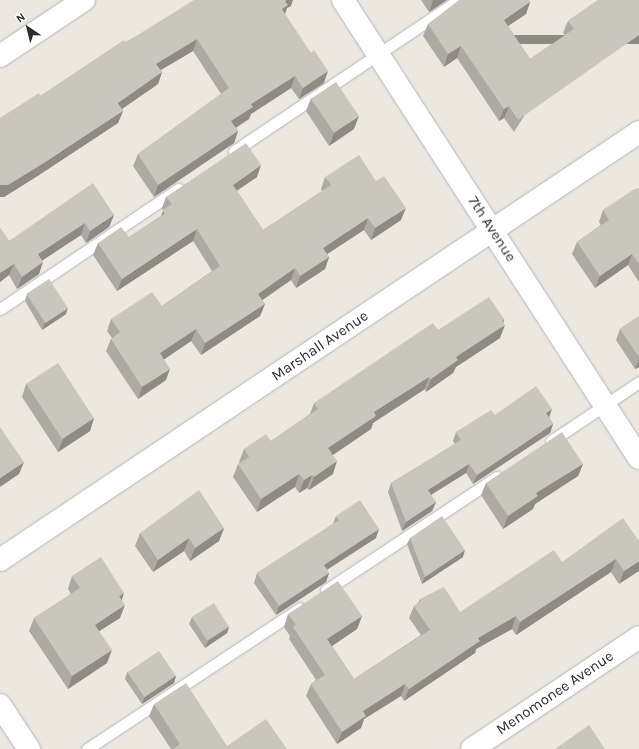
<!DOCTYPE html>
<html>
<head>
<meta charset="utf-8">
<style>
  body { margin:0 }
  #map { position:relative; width:639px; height:749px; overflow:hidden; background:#ede8df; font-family:Karla,sans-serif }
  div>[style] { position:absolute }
  .roads { filter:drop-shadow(0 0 1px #b2b4bf) drop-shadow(0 0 1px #b2b4bf) }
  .lane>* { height:11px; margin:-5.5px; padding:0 5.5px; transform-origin:5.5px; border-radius:5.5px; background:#fff }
  .street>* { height:22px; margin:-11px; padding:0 11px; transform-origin:11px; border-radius:11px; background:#fff }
  .wall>* { inset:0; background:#adaaa3 }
  .shaded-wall>* { inset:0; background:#8d8b84; transform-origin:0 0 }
  .building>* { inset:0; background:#c9c6bd; transform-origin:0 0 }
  span { translate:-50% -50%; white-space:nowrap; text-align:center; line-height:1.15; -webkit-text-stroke:4px #fff; paint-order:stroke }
  .street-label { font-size:15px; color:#2c2c2c }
  .north { position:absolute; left:8px; top:8px; width:40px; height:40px; -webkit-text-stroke:3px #fff; paint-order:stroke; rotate:325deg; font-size:11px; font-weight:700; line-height:16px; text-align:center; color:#2c2c2c }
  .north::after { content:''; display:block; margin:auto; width:14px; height:18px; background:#2c2c2c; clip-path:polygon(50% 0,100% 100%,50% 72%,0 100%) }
</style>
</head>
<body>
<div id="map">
  <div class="roads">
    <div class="lane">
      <i style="left:234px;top:151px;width:271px;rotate:-33.9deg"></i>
      <i style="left:0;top:309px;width:215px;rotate:-34deg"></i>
      <i style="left:551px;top:441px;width:106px;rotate:-33.8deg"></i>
      <i style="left:326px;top:590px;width:205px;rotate:-33.5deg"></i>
      <i style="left:87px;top:749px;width:255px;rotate:-33.5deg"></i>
    </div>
    <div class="street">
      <i style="left:343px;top:0;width:545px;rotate:57.13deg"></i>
      <i style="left:0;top:56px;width:101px;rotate:-33.7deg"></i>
      <i style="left:0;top:560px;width:769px;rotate:-33.81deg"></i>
      <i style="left:0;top:705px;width:53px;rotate:56.6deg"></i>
      <i style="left:472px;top:749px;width:201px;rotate:-33.8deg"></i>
    </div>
  </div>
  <div class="wall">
    <i style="clip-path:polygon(421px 0,447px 0,429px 12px)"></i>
    <i style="clip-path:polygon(598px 0,514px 132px,504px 118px,499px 121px,457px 58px,444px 67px,423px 36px,428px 24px,530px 2px,526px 14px,508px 26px,530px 59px,565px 35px,563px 33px,568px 21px)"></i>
    <i style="clip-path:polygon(291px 6px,287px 8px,285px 14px,324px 83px,299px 99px,291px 88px,251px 114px,249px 119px,236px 128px,238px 131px,234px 143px,154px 197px,133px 166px,138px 154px,221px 94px,193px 51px,161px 70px,162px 72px,158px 84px,122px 109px,123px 111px,118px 123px,39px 175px,4px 197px,40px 96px,125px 42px)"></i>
    <i style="clip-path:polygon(311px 98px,354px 129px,329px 146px,306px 111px)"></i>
    <i style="clip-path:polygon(257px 177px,237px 191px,263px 230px,322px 191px,321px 189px,325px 177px,401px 220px,371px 240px,364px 230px,327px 254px,329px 257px,325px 269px,296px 288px,291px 280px,262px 300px,265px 304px,260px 316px,201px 355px,191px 341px,164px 359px,166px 380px,138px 399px,106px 351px,111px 339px,112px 338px,107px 331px,111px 319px,162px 306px,212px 271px,193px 241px,117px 291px,93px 255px,98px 243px,129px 237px,161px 216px,163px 210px,162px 208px,166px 197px)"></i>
    <i style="clip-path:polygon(639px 188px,639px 282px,628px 265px,595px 288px,572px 254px,577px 242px,601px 225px,599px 222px,603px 210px)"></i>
    <i style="clip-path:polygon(114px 215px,109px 227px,86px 243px,81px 235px,42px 260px,39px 274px,17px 289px,9px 275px,0 282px,0 228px,9px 241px)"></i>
    <i style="clip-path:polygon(27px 294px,66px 314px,42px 330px,25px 301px)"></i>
    <i style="clip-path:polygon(639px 316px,639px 367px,635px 369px,616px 340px,620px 329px)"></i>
    <i style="clip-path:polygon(504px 319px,500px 338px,456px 367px,453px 373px,426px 392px,425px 389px,373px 423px,371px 429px,333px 455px,333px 474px,309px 490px,307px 488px,299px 493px,295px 487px,257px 512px,233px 477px,238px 464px,240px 463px,239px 462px,244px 449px,271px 441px,310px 414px,314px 403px,438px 330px)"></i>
    <i style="clip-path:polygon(26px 384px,94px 418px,90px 431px,58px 452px,22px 397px)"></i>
    <i style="clip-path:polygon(495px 415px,549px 417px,553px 424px,550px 433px,473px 484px,466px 473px,431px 495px,436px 502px,432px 511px,402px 531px,388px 492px,391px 483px,455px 444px,453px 441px,456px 432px)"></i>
    <i style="clip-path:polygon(583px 464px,578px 476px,535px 504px,533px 509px,503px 529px,481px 495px,486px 483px)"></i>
    <i style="clip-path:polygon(336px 516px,376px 538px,327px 570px,329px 573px,326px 582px,276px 615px,254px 583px,257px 573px,333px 524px)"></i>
    <i style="clip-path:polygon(224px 528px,219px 541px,190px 561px,184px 551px,153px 572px,135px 546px,140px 533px)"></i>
    <i style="clip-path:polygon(410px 538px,463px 557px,422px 584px,407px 544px)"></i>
    <i style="clip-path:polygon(639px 541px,619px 584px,611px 572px,516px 635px,512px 629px,476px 649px,475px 653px,404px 701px,401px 696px,364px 719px,361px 728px,337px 744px,306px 696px,311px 684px,316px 680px,289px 639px,290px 636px,284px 627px,288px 614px,362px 616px,357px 629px,332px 646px,354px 679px,421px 635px,409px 618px,414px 606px,418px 603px,420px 599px,460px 612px,562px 562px)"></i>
    <i style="clip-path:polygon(72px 576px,122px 600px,120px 618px,99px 631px,107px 663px,68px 689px,29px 631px,34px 618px,71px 594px,68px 589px)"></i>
    <i style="clip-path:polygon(192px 617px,229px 627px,227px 633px,205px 648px,189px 624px)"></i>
    <i style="clip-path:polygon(127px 672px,176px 676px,174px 683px,142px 704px,125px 679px)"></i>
    <i style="clip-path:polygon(154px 704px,227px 746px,287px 749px,171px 749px,149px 716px)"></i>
  </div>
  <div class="shaded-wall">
    <i style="clip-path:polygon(286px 0,293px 0,291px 6px,287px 8px,284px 17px,278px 21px,285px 1px)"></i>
    <i style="clip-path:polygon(433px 0,447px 0,429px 12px)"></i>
    <i style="clip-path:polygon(530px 2px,526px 14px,499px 32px,504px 20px)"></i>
    <i style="left:639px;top:35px;width:9px;height:148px;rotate:90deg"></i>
    <i style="clip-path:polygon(197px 39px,193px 51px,152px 75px,156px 64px)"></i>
    <i style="clip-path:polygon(461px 46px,457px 58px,444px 67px,448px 54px)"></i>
    <i style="clip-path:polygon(328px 71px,324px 83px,299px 99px,303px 88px)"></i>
    <i style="clip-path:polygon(162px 72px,158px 84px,113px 115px,118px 103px)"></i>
    <i style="clip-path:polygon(295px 76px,291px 88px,251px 114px,249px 119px,227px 133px,231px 121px,251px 104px)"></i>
    <i style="clip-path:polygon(509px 106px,504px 118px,499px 121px,504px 109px)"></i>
    <i style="clip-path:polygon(123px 111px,118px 123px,39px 175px,4px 197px,0 197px,0 185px)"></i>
    <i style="clip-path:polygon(359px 116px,354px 129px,329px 146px,334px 133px)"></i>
    <i style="clip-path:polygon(238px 131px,234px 143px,154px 197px,158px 185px)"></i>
    <i style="clip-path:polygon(261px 165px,257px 177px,228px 196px,233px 185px)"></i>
    <i style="clip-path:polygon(406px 208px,401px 220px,371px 240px,375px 228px)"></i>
    <i style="clip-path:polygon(114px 215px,109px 227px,86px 243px,90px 231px)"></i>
    <i style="clip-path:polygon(368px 218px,364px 230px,318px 260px,323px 248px)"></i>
    <i style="clip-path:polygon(85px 223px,81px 235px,34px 266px,38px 254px)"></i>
    <i style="clip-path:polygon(197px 229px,193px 241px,117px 291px,122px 279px)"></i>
    <i style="clip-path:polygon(632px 254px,628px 265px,595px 288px,600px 276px)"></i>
    <i style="clip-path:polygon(329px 257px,325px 269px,296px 288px,300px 276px)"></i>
    <i style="clip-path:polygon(43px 262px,39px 274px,17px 289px,22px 277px)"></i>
    <i style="clip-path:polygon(14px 264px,9px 275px,0 282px,0 273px)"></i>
    <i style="clip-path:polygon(295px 268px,291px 280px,254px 306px,258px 294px)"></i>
    <i style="clip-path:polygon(265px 304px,260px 316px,201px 355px,205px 343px)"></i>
    <i style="clip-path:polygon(68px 308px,66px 314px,42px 330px,45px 323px)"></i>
    <i style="clip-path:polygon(504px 319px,502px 327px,505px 325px,500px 338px,456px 367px,453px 373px,426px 392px,431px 379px,456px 357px)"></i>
    <i style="clip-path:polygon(196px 329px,191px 341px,156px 365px,160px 353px)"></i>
    <i style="clip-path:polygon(639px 360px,639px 367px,635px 369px)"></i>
    <i style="clip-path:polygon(170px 369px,166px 380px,138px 399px,142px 387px)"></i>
    <i style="clip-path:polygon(429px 377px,425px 389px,373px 423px,371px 429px,324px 461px,328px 448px,374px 412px)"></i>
    <i style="clip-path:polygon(552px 409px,549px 418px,546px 413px)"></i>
    <i style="clip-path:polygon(94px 418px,90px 431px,58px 452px,63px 439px)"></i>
    <i style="clip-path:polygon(553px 424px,550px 433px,473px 484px,477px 475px)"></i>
    <i style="clip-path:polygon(337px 461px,333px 474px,309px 490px,314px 477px)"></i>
    <i style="clip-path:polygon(24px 462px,19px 474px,0 487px,0 478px)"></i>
    <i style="clip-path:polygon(469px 464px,466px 473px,424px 499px,428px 490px)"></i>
    <i style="clip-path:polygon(583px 464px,578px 476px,535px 504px,533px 509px,503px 529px,508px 516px,536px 493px)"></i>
    <i style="clip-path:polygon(299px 474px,295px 487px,257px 512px,261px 499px)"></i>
    <i style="clip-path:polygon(312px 475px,307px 488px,299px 493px,304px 480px)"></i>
    <i style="clip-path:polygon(436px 502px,432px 511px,402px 531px,406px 522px)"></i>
    <i style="clip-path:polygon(224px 528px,219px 541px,190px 561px,195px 548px)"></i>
    <i style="clip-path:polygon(379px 529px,376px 538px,320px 574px,324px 565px)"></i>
    <i style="clip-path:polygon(189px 538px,184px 551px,153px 572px,158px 560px)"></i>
    <i style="clip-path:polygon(465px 550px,463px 557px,422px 584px,425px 577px)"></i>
    <i style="clip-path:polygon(616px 559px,611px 572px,516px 635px,520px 622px)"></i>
    <i style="clip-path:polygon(639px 561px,639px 571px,619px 584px,624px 571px)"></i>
    <i style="clip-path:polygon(329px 573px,326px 582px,276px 615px,279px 606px)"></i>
    <i style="clip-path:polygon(124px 593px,120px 606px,119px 596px)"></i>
    <i style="clip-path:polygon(125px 605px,120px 618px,90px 637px,95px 625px)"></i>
    <i style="clip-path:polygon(362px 616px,357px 629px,323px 652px,327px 639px)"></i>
    <i style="clip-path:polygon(516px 616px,512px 629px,476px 649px,475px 653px,404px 701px,409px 689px,478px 638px)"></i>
    <i style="clip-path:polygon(229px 627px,227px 633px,205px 648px,208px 641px)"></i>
    <i style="clip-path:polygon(112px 650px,107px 663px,68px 689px,72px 676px)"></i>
    <i style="clip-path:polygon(176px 676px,174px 683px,142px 704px,144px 698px)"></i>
    <i style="clip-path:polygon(405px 684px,401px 696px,364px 719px,361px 728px,337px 744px,342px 732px,363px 711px)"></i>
  </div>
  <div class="building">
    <i style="clip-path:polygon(194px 0,286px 0,285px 1px,288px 5px,282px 9px,311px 53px,314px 50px,328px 71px,303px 88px,295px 76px,251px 104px,253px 107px,231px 121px,238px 131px,158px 185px,138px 154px,229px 88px,197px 39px,156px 64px,162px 72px,118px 103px,123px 111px,44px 163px,8px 185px,0 185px,0 118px,39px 93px,40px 96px,124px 40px,125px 42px,136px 36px)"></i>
    <i style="clip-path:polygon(459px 0,529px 0,530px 2px,504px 20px,530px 59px,574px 29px,568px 21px,598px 0,639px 0,639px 35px,518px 120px,509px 106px,504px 109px,461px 46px,448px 54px,428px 24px)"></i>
    <i style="left:336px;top:82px;width:41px;height:30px;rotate:56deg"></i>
    <i style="clip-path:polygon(246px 143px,261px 165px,233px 185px,263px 230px,331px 185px,325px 177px,359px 155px,376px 181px,384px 176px,406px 208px,375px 228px,368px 218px,323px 248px,329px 257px,300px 276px,295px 268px,258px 294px,265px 304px,205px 343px,196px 329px,160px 353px,170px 369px,142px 387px,111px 339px,120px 332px,111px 319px,152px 292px,162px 306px,220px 266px,197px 229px,122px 279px,98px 243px,121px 227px,129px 237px,165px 214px,163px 210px,172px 204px,166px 197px)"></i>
    <i style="clip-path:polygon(93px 183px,114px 215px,90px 231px,85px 223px,38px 254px,43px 262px,22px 277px,14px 264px,0 273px,0 228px,9px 241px)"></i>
    <i style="clip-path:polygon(636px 188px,637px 190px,639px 188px,639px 264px,632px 254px,600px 276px,577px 242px,609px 220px,603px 210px)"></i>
    <i style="left:49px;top:279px;width:35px;height:27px;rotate:57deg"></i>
    <i style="clip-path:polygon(489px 297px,504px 319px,502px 321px,505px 325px,456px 357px,458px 360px,431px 379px,429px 377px,374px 412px,376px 416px,328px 448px,337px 461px,314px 477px,312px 475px,304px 480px,299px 474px,261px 499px,238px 464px,249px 457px,244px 449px,266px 434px,271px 441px,318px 409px,314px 403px,406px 341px,433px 323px,438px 330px)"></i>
    <i style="clip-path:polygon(639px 316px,639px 357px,620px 329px)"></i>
    <i style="left:58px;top:363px;width:66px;height:38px;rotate:57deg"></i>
    <i style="clip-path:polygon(536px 386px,552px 409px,546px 413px,553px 424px,477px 475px,469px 464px,428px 490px,436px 502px,406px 522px,391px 483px,461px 440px,456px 432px,491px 410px,495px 415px)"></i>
    <i style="clip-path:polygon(0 427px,24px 462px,0 478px)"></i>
    <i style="clip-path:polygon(562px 432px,583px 464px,536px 493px,538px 496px,508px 516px,486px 483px)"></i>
    <i style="clip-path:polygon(199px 490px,224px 528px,195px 548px,189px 538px,158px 560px,140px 533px)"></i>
    <i style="clip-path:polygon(360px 500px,379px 529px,324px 565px,329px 573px,279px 606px,257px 573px,339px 520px,336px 516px)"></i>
    <i style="clip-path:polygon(442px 516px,465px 550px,425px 577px,410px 538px)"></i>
    <i style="clip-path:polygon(623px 518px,639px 541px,639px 561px,624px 571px,616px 559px,520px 622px,516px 616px,478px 638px,480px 641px,409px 689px,405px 684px,363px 711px,366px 716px,342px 732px,311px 684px,325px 675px,293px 627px,296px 625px,288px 614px,338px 581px,362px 616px,327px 639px,354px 679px,430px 630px,414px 606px,421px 601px,420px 599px,444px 587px,460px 612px,554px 550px,562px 562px)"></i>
    <i style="clip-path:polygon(101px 557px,124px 593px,119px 596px,125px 605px,95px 625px,112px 650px,72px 676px,34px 618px,80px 588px,72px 576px)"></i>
    <i style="left:214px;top:603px;width:28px;height:26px;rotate:58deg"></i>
    <i style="left:159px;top:651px;width:30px;height:38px;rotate:56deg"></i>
    <i style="clip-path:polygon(186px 683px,227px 746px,266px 719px,287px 749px,173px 749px,180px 744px,154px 704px)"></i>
    <i style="clip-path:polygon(589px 725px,605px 749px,555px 749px)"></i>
  </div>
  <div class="street-label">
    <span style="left:492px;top:229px;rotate:57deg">7th Avenue</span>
    <span style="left:320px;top:346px;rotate:-34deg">Marshall Avenue</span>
    <span style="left:555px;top:693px;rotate:-34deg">Menomonee Avenue</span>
  </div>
  <div class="north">N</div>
</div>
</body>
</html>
